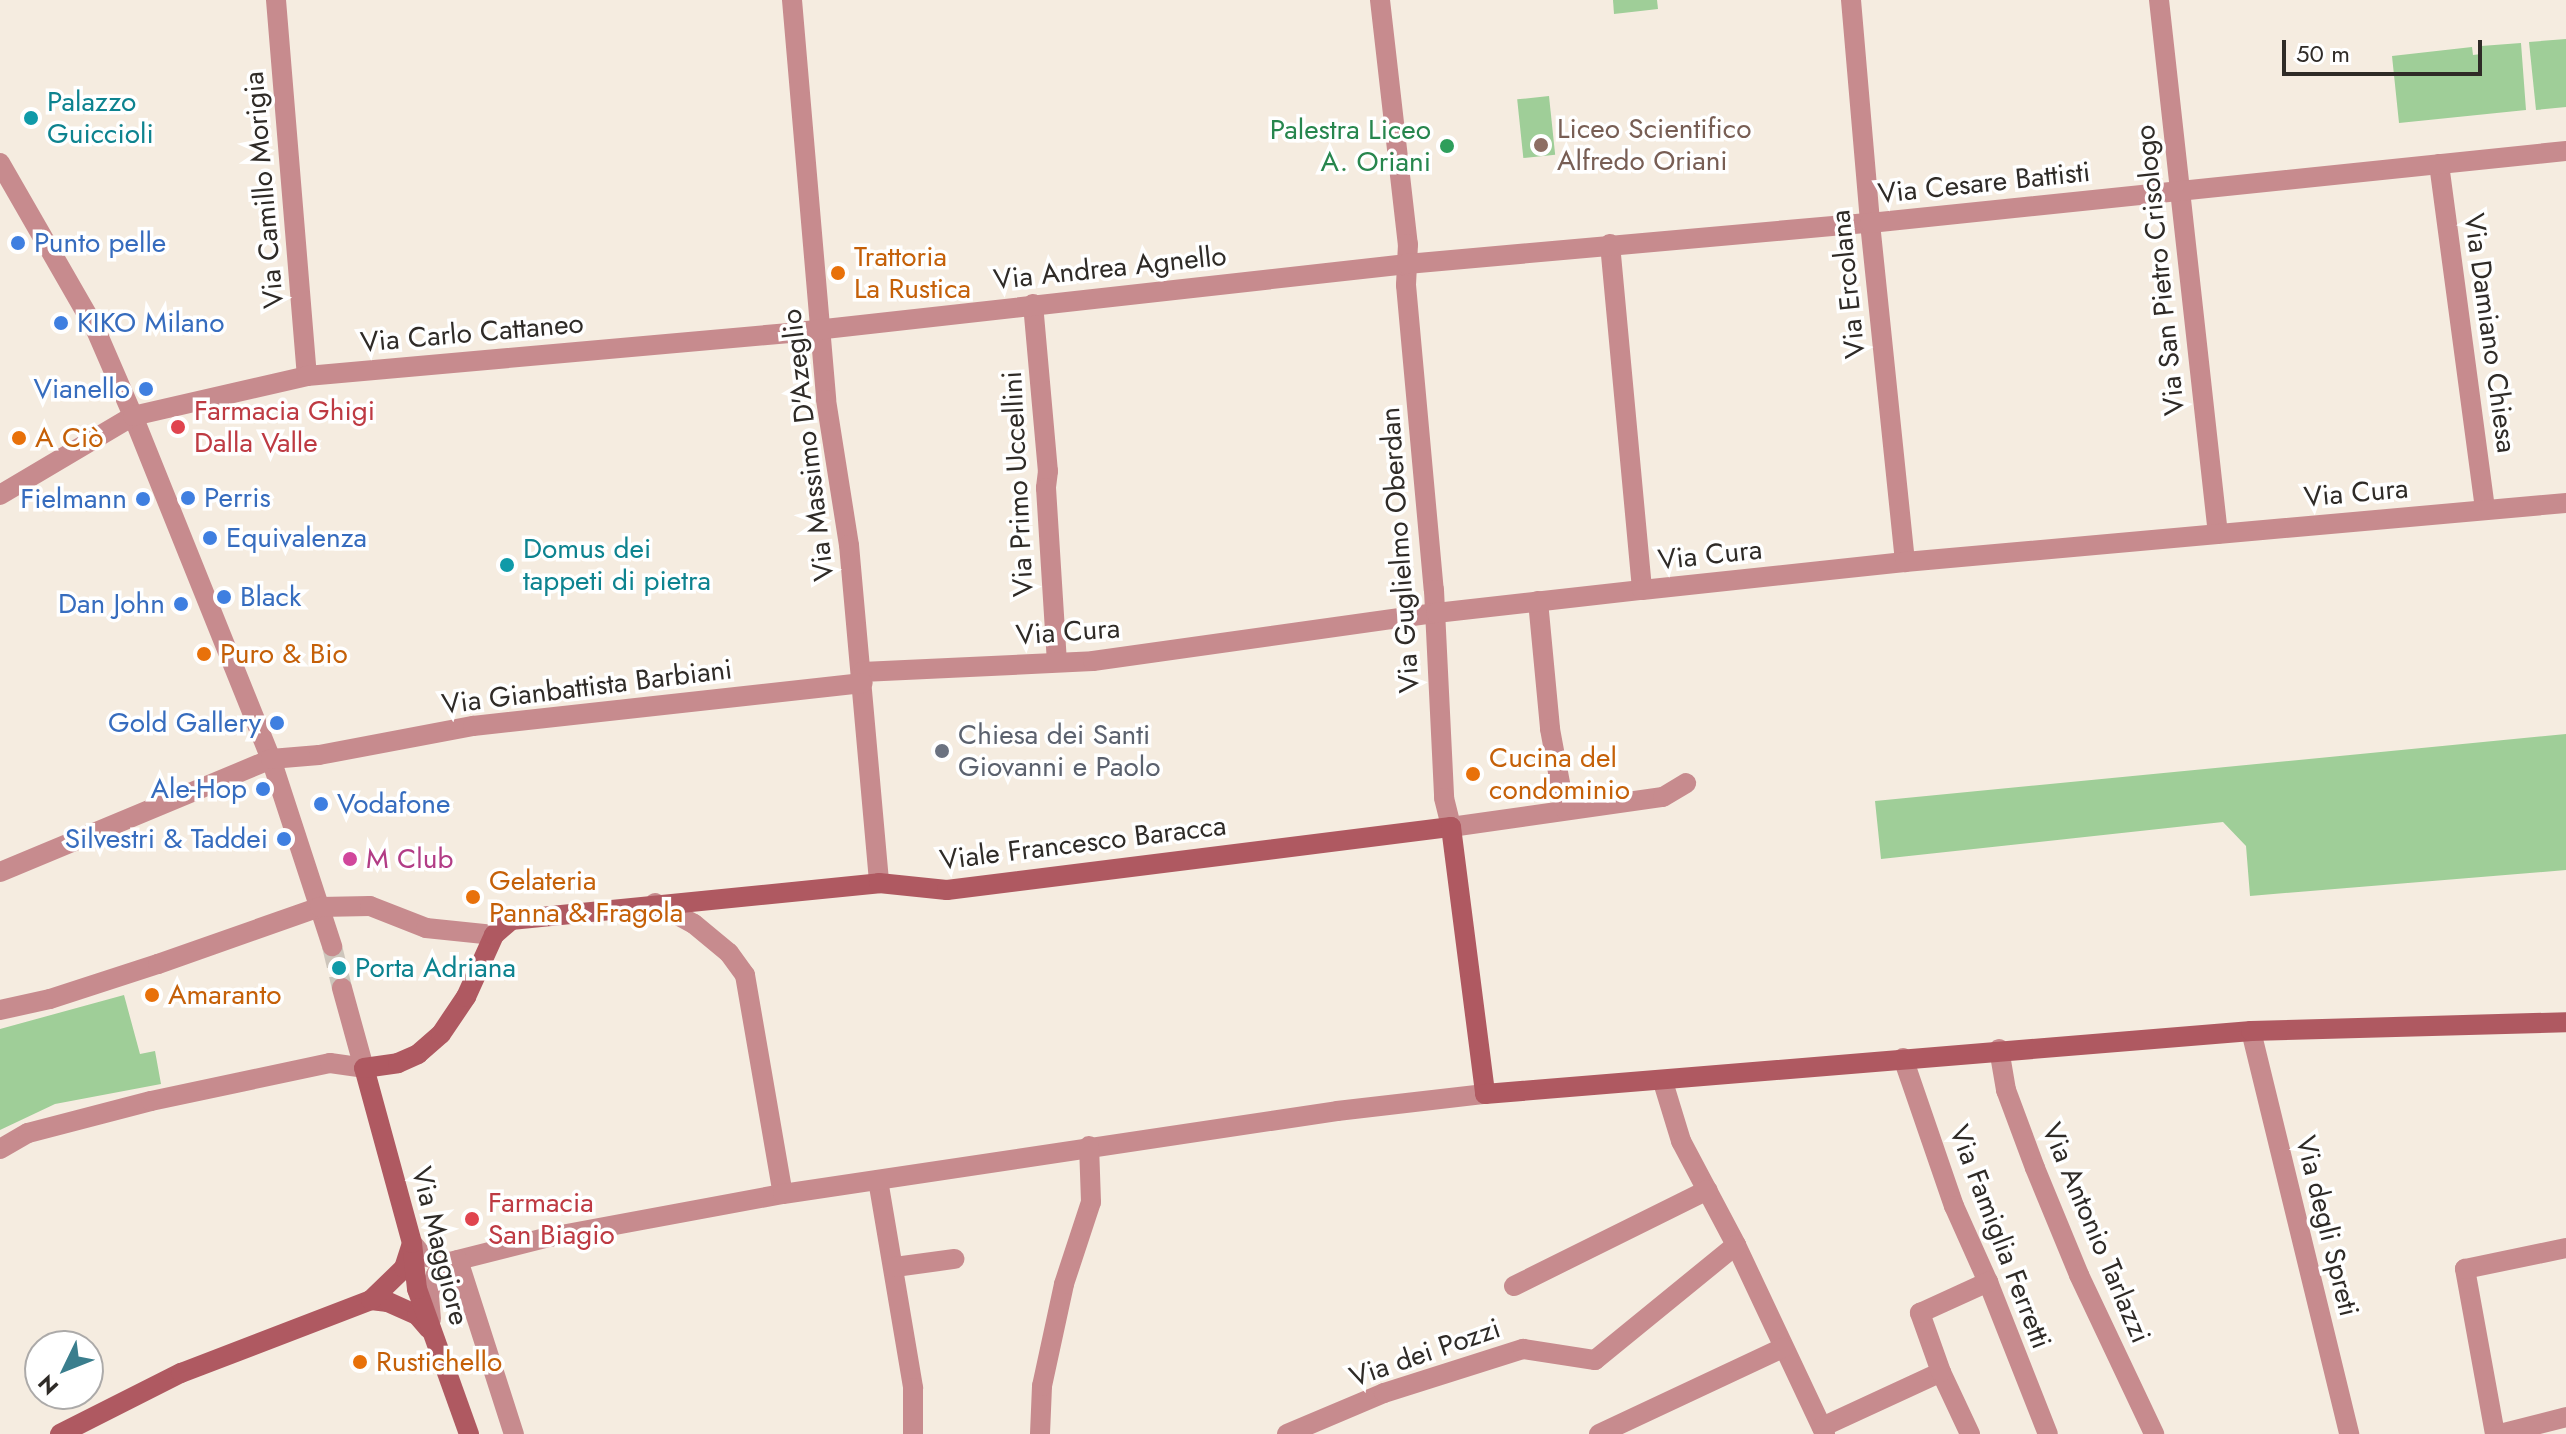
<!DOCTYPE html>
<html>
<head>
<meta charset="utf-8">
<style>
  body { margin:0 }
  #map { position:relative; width:2566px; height:1434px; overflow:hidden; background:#f5ece0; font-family:Jost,sans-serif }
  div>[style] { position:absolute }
  .green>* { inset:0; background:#9fce98; transform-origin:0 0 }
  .street-tunnel>* { height:20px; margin-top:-10px; transform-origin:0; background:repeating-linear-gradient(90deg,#cdc5bb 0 20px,transparent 0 30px) }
  .street>* { height:20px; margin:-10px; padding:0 10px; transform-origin:10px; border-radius:10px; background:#c78b8e }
  .secondary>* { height:20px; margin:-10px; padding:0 10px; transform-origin:10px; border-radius:10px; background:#af5961 }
  .dots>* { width:22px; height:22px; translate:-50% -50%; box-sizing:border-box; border:4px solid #fff; border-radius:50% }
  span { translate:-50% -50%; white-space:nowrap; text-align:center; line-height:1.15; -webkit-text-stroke:7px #fff; paint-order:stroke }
  .culture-label { font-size:28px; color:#0d838f }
  .left { translate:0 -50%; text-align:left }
  .education-label { font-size:28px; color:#785e54 }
  .leisure-label { font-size:28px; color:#27864d }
  .right { translate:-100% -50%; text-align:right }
  .street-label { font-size:28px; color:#2f2b27 }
  .shop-label { font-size:28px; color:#366cbe }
  .food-label { font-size:28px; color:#c56008 }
  .health-label { font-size:28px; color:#be3a42 }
  .worship-label { font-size:28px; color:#5b616d }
  .hotel-label { font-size:28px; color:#b23c85 }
  .north { position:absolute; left:24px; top:1330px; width:80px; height:80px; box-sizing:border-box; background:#fff; border:2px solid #acaaa9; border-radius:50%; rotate:227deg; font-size:22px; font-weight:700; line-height:32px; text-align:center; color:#2f2b27 }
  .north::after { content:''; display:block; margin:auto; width:28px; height:36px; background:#3a7e8d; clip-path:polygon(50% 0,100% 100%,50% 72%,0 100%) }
  .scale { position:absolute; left:2282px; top:40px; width:200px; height:36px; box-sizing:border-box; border:4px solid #2f2b27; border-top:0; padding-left:10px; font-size:24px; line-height:28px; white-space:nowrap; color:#2f2b27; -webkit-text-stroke:6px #fff; paint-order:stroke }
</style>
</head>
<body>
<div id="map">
  <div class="green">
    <i style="clip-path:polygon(1613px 0,1657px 0,1658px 9px,1614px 14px)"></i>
    <i style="clip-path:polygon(2566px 39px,2566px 107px,2536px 110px,2529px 42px)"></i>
    <i style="clip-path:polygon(2521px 43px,2526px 110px,2399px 123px,2392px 56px,2472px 47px,2473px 55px,2481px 54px,2481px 46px)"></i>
    <i style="left:1549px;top:96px;width:59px;height:32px;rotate:84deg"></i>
    <i style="clip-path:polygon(2566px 734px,2566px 870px,2250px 896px,2246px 846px,2223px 822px,1881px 859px,1875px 801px)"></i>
    <i style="clip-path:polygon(124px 995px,140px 1054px,155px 1051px,161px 1084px,55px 1104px,0 1130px,0 1029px)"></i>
  </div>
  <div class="street-tunnel">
    <i style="left:332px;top:946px;width:43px;rotate:76.6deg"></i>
  </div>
  <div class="street">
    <i style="left:276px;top:0;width:377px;rotate:85.3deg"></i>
    <i style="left:792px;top:0;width:401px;rotate:85.1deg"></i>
    <i style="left:826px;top:400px;width:147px;rotate:81deg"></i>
    <i style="left:849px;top:545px;width:339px;rotate:84.9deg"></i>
    <i style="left:1380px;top:0;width:246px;rotate:83.5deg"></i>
    <i style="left:1408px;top:244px;width:41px;rotate:92.8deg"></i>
    <i style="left:1406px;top:285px;width:306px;rotate:84.8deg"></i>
    <i style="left:1434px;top:590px;width:208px;rotate:87.2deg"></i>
    <i style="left:1444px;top:798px;width:30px;rotate:76deg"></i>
    <i style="left:1451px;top:827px;width:214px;rotate:-8.1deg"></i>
    <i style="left:1663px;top:797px;width:27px;rotate:-31deg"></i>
    <i style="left:1851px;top:0;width:224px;rotate:85.1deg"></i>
    <i style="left:1870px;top:223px;width:341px;rotate:84.1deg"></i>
    <i style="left:2159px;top:0;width:537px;rotate:83.7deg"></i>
    <i style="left:0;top:163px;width:190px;rotate:60.1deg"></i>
    <i style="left:95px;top:328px;width:96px;rotate:66.6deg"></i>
    <i style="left:133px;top:416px;width:370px;rotate:68.1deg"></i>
    <i style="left:271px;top:759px;width:197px;rotate:71.9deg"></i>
    <i style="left:2439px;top:164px;width:349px;rotate:82.4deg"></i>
    <i style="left:1610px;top:244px;width:347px;rotate:84.7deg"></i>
    <i style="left:1033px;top:304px;width:168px;rotate:84.9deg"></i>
    <i style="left:1048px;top:471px;width:17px;rotate:97deg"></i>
    <i style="left:1046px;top:488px;width:174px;rotate:86.4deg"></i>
    <i style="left:0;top:495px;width:155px;rotate:-30.7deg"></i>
    <i style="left:133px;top:416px;width:179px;rotate:-12.9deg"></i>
    <i style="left:307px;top:376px;width:493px;rotate:-5.1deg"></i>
    <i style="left:798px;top:332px;width:613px;rotate:-6.37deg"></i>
    <i style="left:1407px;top:264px;width:465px;rotate:-5.1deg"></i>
    <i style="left:1870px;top:223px;width:700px;rotate:-5.91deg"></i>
    <i style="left:1538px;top:601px;width:129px;rotate:84.6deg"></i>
    <i style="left:1550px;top:729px;width:82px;rotate:79.5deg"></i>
    <i style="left:862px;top:672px;width:231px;rotate:-2.7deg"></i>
    <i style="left:1093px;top:661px;width:346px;rotate:-8deg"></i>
    <i style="left:1436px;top:613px;width:207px;rotate:-6.4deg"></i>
    <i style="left:1642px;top:590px;width:264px;rotate:-6.1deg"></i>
    <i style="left:1905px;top:562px;width:664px;rotate:-5.1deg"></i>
    <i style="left:0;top:872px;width:294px;rotate:-22.6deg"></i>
    <i style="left:271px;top:759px;width:48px;rotate:-4.8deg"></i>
    <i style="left:319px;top:755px;width:157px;rotate:-10.7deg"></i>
    <i style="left:473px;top:726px;width:392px;rotate:-6.3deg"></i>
    <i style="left:655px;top:903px;width:44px;rotate:28.3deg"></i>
    <i style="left:694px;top:924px;width:45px;rotate:39.6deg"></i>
    <i style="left:729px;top:953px;width:27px;rotate:54deg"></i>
    <i style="left:745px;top:975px;width:222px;rotate:80.2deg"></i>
    <i style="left:0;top:1010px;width:51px;rotate:-12.4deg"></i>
    <i style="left:50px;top:999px;width:114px;rotate:-18deg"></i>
    <i style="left:158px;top:964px;width:172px;rotate:-19.4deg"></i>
    <i style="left:320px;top:907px;width:50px;rotate:-1.1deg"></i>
    <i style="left:370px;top:906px;width:60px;rotate:21.4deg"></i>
    <i style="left:426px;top:928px;width:68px;rotate:5.9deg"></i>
    <i style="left:2251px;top:1031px;width:415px;rotate:76.3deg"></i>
    <i style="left:1999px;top:1049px;width:42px;rotate:80.3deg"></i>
    <i style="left:2006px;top:1090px;width:83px;rotate:69.6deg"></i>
    <i style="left:2035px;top:1168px;width:116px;rotate:67.6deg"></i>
    <i style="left:2079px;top:1275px;width:176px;rotate:64.7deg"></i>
    <i style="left:1903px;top:1058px;width:157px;rotate:71deg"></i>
    <i style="left:1954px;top:1206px;width:83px;rotate:65.9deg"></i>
    <i style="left:1988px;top:1282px;width:163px;rotate:68.5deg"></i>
    <i style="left:1663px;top:1082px;width:62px;rotate:73deg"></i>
    <i style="left:1681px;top:1141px;width:118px;rotate:62.1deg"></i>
    <i style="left:1736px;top:1245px;width:209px;rotate:64.8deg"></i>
    <i style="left:0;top:1149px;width:32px;rotate:-30deg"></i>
    <i style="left:28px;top:1133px;width:127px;rotate:-14.6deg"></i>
    <i style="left:151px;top:1101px;width:183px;rotate:-12deg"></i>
    <i style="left:330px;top:1063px;width:34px;rotate:8deg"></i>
    <i style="left:364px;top:1068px;width:83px;rotate:-105.4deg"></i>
    <i style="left:878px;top:1180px;width:211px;rotate:80.4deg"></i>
    <i style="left:913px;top:1388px;width:46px;rotate:90deg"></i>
    <i style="left:412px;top:1243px;width:17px;rotate:50deg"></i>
    <i style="left:423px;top:1256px;width:28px;rotate:13deg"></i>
    <i style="left:450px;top:1262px;width:98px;rotate:-14.2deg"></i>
    <i style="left:545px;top:1238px;width:242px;rotate:-10.5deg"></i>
    <i style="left:783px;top:1194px;width:560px;rotate:-8.52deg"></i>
    <i style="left:1337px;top:1111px;width:149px;rotate:-6.6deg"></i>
    <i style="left:458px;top:1260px;width:183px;rotate:72.2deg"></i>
    <i style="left:895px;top:1267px;width:60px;rotate:-7.7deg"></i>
    <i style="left:1514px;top:1286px;width:216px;rotate:-26.4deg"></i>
    <i style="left:431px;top:1319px;width:24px;rotate:-95deg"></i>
    <i style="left:429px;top:1295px;width:21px;rotate:-71deg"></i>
    <i style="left:436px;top:1275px;width:19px;rotate:-43deg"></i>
    <i style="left:1822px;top:1427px;width:131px;rotate:-24.8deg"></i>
    <i style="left:1040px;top:1434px;width:48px;rotate:-87.6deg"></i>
    <i style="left:1042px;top:1386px;width:104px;rotate:-77.8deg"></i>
    <i style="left:1064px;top:1284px;width:86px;rotate:-71.8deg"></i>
    <i style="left:1091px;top:1202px;width:56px;rotate:-92deg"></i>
    <i style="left:1287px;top:1434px;width:105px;rotate:-22.9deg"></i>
    <i style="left:1384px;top:1393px;width:146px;rotate:-17.6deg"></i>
    <i style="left:1523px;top:1349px;width:73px;rotate:8.7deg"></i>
    <i style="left:1595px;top:1360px;width:182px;rotate:-39.2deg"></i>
    <i style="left:1599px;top:1434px;width:203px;rotate:-25.1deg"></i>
    <i style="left:1970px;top:1434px;width:68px;rotate:-115.1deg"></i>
    <i style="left:1941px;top:1372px;width:63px;rotate:-109.6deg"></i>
    <i style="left:1920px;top:1313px;width:75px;rotate:-24.5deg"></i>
    <i style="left:2495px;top:1434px;width:168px;rotate:-100.3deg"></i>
    <i style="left:2465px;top:1269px;width:103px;rotate:-11.7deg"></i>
    <i style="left:2500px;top:1434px;width:68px;rotate:-14.4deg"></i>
  </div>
  <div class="secondary">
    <i style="left:371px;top:1300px;width:17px;rotate:7deg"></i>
    <i style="left:388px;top:1302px;width:32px;rotate:24deg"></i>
    <i style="left:417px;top:1315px;width:18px;rotate:49deg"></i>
    <i style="left:60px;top:1434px;width:136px;rotate:-26.8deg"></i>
    <i style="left:181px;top:1373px;width:204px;rotate:-21deg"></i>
    <i style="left:371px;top:1300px;width:46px;rotate:-44.1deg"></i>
    <i style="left:404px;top:1268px;width:23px;rotate:-72deg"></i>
    <i style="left:469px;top:1434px;width:154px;rotate:-109.7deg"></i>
    <i style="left:417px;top:1289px;width:46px;rotate:-96.2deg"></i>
    <i style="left:412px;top:1243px;width:181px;rotate:-105.3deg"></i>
    <i style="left:364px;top:1068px;width:34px;rotate:-8deg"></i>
    <i style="left:398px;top:1063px;width:22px;rotate:-24deg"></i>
    <i style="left:418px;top:1054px;width:30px;rotate:-41deg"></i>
    <i style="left:441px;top:1034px;width:45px;rotate:-56deg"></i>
    <i style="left:466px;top:997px;width:68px;rotate:-65.7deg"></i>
    <i style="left:494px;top:935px;width:23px;rotate:-41deg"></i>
    <i style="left:511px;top:920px;width:370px;rotate:-5.7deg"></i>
    <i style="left:879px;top:883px;width:68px;rotate:5.9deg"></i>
    <i style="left:947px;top:890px;width:508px;rotate:-7.13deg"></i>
    <i style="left:1451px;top:827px;width:269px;rotate:82.7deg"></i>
    <i style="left:1485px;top:1094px;width:769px;rotate:-4.7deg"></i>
    <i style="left:2251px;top:1031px;width:315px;rotate:-1.6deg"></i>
  </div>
  <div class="dots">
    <i style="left:31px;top:118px;background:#0f9aa8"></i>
    <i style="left:1541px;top:145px;background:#8d6e63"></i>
    <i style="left:1447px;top:146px;background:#2e9e5b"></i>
    <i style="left:18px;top:243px;background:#3f7fe0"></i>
    <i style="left:838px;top:273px;background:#e8710a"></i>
    <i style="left:61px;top:323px;background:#3f7fe0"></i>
    <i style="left:146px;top:389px;background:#3f7fe0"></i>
    <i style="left:178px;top:427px;background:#e0444e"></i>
    <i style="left:19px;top:438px;background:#e8710a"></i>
    <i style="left:188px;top:498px;background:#3f7fe0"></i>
    <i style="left:143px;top:499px;background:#3f7fe0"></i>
    <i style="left:210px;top:538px;background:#3f7fe0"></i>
    <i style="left:507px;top:565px;background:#0f9aa8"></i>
    <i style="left:224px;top:597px;background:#3f7fe0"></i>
    <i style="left:181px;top:604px;background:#3f7fe0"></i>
    <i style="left:204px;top:654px;background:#e8710a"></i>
    <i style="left:277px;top:723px;background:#3f7fe0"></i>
    <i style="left:942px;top:751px;background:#6b7280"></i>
    <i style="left:1473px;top:774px;background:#e8710a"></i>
    <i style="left:263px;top:789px;background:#3f7fe0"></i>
    <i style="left:321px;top:804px;background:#3f7fe0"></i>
    <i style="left:284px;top:839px;background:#3f7fe0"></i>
    <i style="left:350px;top:859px;background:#d1479c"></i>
    <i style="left:473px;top:897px;background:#e8710a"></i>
    <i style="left:339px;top:968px;background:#0f9aa8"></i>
    <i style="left:152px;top:995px;background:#e8710a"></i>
    <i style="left:472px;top:1219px;background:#e0444e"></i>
    <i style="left:360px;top:1362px;background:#e8710a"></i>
  </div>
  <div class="culture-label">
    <span class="left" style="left:47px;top:118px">Palazzo<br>Guiccioli</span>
    <span class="left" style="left:523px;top:565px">Domus dei<br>tappeti di pietra</span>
    <span class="left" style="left:355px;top:968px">Porta Adriana</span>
  </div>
  <div class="education-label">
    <span class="left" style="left:1557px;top:145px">Liceo Scientifico<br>Alfredo Oriani</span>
  </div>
  <div class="leisure-label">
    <span class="right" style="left:1431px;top:146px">Palestra Liceo<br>A. Oriani</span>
  </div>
  <div class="street-label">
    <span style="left:1984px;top:183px;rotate:-6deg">Via Cesare Battisti</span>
    <span style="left:264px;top:190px;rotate:-95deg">Via Camillo Morigia</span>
    <span style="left:1110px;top:268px;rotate:-6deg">Via Andrea Agnello</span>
    <span style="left:2160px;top:270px;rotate:-96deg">Via San Pietro Crisologo</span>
    <span style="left:1848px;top:284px;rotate:-96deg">Via Ercolana</span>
    <span style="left:472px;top:333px;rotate:-5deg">Via Carlo Cattaneo</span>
    <span style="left:2490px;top:333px;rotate:82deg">Via Damiano Chiesa</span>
    <span style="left:808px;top:445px;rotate:-97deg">Via Massimo D'Azeglio</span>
    <span style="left:1018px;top:484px;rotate:-93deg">Via Primo Uccellini</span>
    <span style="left:2356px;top:493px;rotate:-5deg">Via Cura</span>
    <span style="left:1400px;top:550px;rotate:-94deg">Via Guglielmo Oberdan</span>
    <span style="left:1710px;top:555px;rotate:-6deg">Via Cura</span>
    <span style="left:1068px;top:632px;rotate:-4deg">Via Cura</span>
    <span style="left:587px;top:687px;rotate:-7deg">Via Gianbattista Barbiani</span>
    <span style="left:1083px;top:843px;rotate:-7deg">Viale Francesco Baracca</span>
    <span style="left:2327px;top:1226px;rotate:76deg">Via degli Spreti</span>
    <span style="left:2096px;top:1233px;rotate:67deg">Via Antonio Tarlazzi</span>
    <span style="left:2000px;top:1237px;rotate:69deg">Via Famiglia Ferretti</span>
    <span style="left:440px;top:1246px;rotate:76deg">Via Maggiore</span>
    <span style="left:1425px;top:1353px;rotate:-19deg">Via dei Pozzi</span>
  </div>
  <div class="shop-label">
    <span class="left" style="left:34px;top:243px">Punto pelle</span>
    <span class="left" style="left:77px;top:323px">KIKO Milano</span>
    <span class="right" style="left:130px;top:389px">Vianello</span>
    <span class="left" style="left:204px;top:498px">Perris</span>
    <span class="right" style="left:127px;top:499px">Fielmann</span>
    <span class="left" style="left:226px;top:538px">Equivalenza</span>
    <span class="left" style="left:240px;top:597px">Black</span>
    <span class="right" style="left:165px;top:604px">Dan John</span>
    <span class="right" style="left:261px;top:723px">Gold Gallery</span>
    <span class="right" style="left:247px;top:789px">Ale-Hop</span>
    <span class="left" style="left:337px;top:804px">Vodafone</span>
    <span class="right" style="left:268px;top:839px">Silvestri &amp; Taddei</span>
  </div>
  <div class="food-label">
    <span class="left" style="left:854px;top:273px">Trattoria<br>La Rustica</span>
    <span class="left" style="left:35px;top:438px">A Ciò</span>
    <span class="left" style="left:220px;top:654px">Puro &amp; Bio</span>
    <span class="left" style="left:1489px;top:774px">Cucina del<br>condominio</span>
    <span class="left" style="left:489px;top:897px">Gelateria<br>Panna &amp; Fragola</span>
    <span class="left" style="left:168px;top:995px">Amaranto</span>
    <span class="left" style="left:376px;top:1362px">Rustichello</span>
  </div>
  <div class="health-label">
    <span class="left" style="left:194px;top:427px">Farmacia Ghigi<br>Dalla Valle</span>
    <span class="left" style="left:488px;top:1219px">Farmacia<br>San Biagio</span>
  </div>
  <div class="worship-label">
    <span class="left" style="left:958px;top:751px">Chiesa dei Santi<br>Giovanni e Paolo</span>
  </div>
  <div class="hotel-label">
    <span class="left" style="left:366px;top:859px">M Club</span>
  </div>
  <div class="north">N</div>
  <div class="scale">50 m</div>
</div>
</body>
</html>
